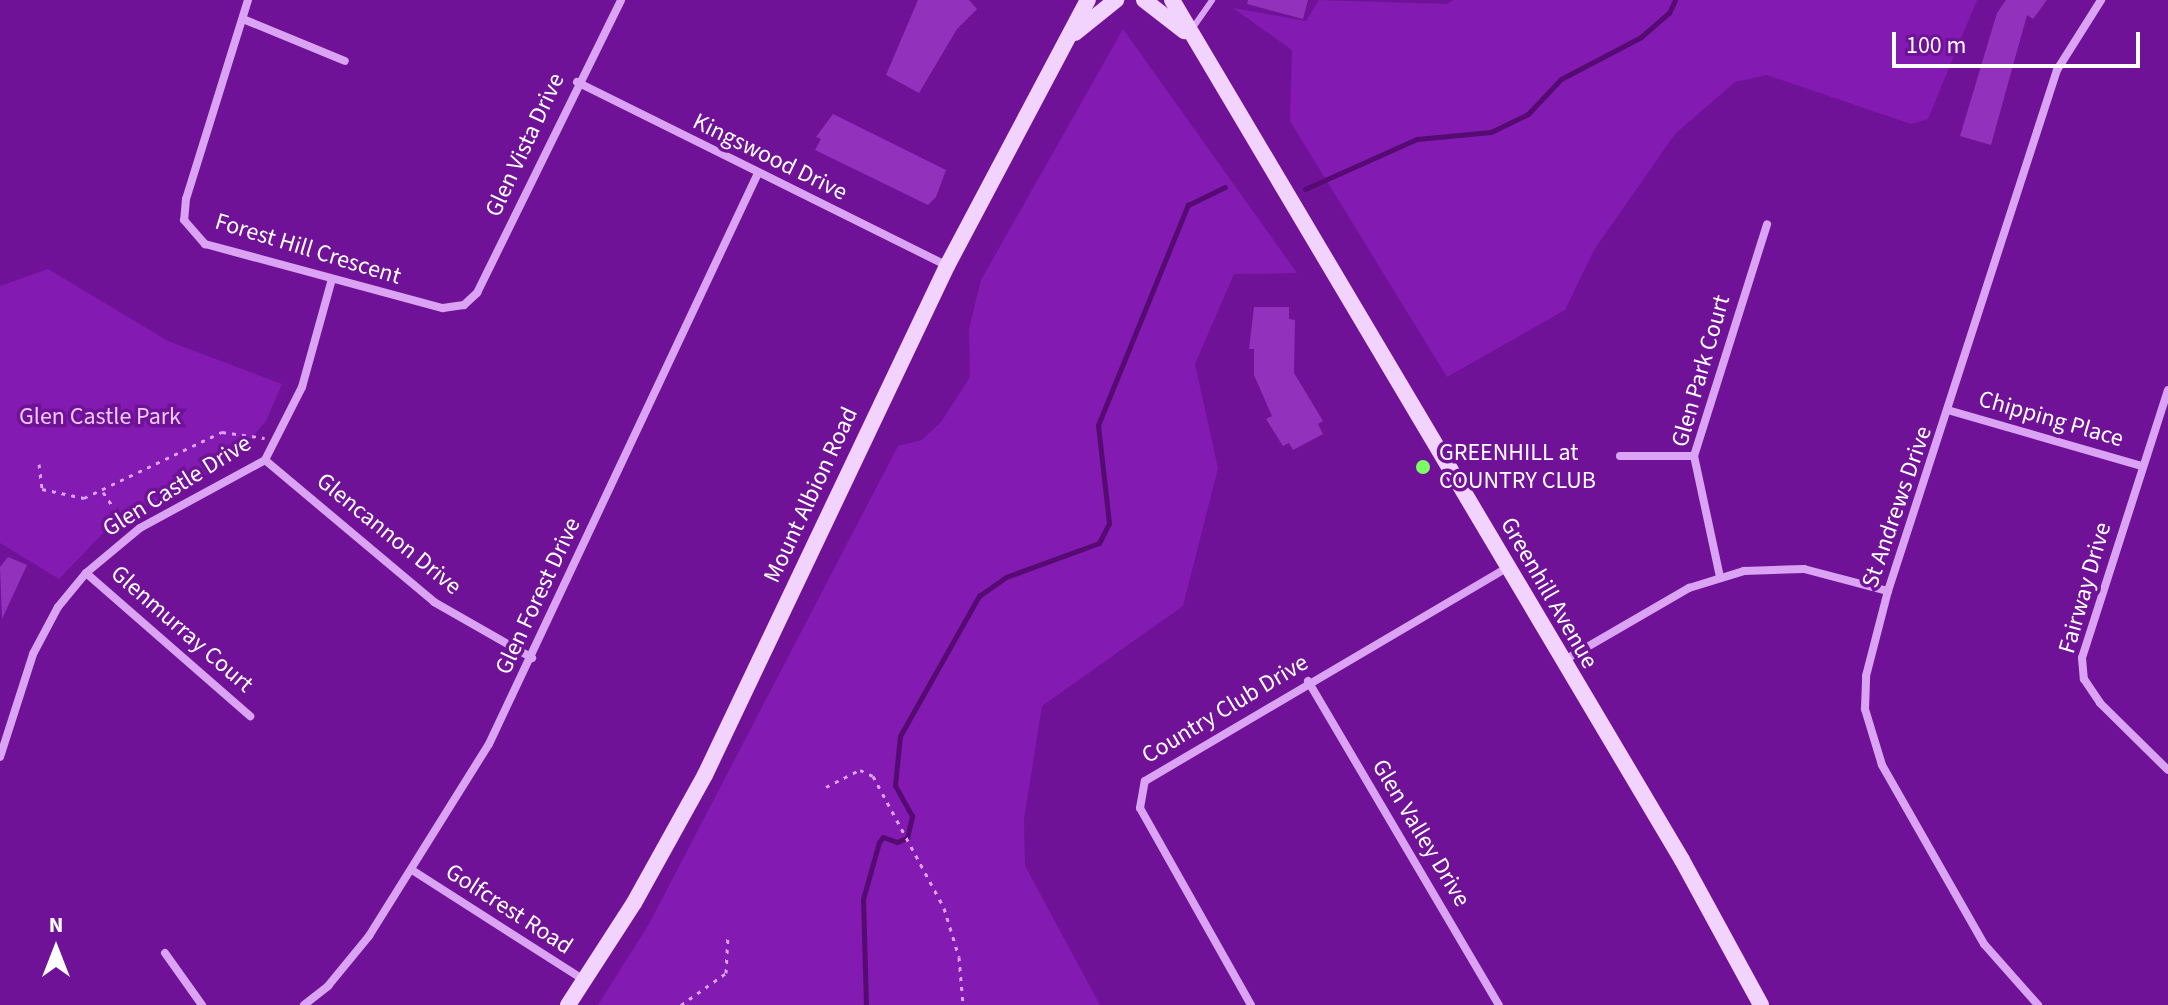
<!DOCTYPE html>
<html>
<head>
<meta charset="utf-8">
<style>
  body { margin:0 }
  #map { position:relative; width:2168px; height:1005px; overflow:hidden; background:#701297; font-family:"Source Sans 3",sans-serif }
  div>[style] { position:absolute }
  .green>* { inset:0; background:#831ab1 }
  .stream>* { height:5px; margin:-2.5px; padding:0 2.5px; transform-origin:2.5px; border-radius:2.5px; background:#560b73 }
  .building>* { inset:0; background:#9232bc }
  .path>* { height:3px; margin-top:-1.5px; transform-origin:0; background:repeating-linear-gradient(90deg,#daa3f3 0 4px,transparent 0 10px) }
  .lane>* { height:6px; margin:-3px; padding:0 3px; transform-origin:3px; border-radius:3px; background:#daa3f3 }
  .street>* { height:8px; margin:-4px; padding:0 4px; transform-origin:4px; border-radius:4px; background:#daa3f3 }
  .secondary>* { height:16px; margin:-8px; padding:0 8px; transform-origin:8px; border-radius:8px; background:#f1d3fd }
  .dots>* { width:22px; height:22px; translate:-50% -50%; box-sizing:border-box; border:4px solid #701297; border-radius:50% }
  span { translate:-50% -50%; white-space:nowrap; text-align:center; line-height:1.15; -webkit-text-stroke:7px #701297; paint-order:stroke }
  .street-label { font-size:24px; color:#fff }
  .park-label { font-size:24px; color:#eecbfd }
  .poi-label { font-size:24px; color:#fff }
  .left { translate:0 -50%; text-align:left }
  .north { position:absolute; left:16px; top:909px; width:80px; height:80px; -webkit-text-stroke:6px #701297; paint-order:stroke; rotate:0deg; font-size:22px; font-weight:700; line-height:32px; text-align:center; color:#fff }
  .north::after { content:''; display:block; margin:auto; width:28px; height:36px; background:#fff; clip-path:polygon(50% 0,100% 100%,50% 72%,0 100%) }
  .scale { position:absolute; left:1892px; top:32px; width:248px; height:36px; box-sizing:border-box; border:4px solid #fff; border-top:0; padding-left:10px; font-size:24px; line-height:28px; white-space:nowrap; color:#fff; -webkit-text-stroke:6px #701297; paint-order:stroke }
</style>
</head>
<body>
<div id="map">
  <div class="green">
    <i style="clip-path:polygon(1319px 0,1447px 4px,1454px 0,1977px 0,1928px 119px,1911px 124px,1767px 75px,1735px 82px,1675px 134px,1594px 250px,1565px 310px,1447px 377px,1290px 121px,1292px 50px,1233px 8px,1306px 21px)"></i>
    <i style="clip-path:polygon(1123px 29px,1297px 273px,1234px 274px,1195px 364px,1218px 468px,1183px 606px,1042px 706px,1024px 819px,1025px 866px,1100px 1005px,598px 1005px,649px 924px,898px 446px,922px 440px,941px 422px,970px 377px,969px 329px,981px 280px)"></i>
    <i style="clip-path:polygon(48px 269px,168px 341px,282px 384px,266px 421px,230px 463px,112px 524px,59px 579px,0 543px,0 286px)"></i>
  </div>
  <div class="stream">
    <i style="left:1305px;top:189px;width:123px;rotate:-24.1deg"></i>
    <i style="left:1417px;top:139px;width:74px;rotate:-5.4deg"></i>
    <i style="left:1491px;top:132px;width:41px;rotate:-25.9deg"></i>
    <i style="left:1528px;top:114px;width:48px;rotate:-46.7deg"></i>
    <i style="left:1561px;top:79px;width:90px;rotate:-27.7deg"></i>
    <i style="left:1641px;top:37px;width:37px;rotate:-41deg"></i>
    <i style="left:1669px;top:13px;width:14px;rotate:-65deg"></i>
    <i style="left:866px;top:1005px;width:106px;rotate:-91.6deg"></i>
    <i style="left:863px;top:899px;width:59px;rotate:-74.3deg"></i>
    <i style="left:879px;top:842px;width:6px;rotate:-51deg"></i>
    <i style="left:883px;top:837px;width:15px;rotate:20deg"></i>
    <i style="left:897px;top:842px;width:11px;rotate:-22deg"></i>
    <i style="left:907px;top:838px;width:23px;rotate:-77deg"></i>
    <i style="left:912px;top:816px;width:35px;rotate:-119deg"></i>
    <i style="left:895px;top:785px;width:49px;rotate:-84.2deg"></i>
    <i style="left:900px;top:736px;width:161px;rotate:-60.6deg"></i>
    <i style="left:979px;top:596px;width:33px;rotate:-35deg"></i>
    <i style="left:1006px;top:577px;width:99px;rotate:-20.1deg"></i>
    <i style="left:1099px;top:543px;width:22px;rotate:-63deg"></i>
    <i style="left:1109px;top:523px;width:99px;rotate:-96.4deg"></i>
    <i style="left:1098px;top:425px;width:238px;rotate:-67.8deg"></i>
    <i style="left:1188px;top:205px;width:41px;rotate:-25.9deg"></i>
  </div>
  <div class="building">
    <i style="clip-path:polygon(918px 0,969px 0,977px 9px,957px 29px,919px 93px,886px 75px)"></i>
    <i style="clip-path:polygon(1248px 0,1308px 0,1303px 19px,1247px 4px)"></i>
    <i style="clip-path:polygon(2006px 0,2047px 0,2033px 19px,2027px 15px,1991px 145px,1960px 136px,1997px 13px)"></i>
    <i style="clip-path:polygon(833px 114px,946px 170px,936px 197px,928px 205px,815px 150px,821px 139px,816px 137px)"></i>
    <i style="clip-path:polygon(1254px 307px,1289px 307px,1289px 319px,1295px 320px,1294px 373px,1323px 421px,1318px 424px,1323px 434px,1293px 450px,1289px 443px,1283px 446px,1266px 419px,1272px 416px,1254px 375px,1254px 349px,1249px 349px)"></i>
    <i style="clip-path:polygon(8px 557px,27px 565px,2px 619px,0 567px)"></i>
  </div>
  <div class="path">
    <i style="left:39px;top:464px;width:25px;rotate:83deg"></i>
    <i style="left:42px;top:489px;width:43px;rotate:12.1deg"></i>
    <i style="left:84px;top:498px;width:153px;rotate:-25.6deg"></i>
    <i style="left:222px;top:432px;width:43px;rotate:7.9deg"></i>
    <i style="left:103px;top:492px;width:40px;rotate:56deg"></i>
    <i style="left:826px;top:787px;width:38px;rotate:-27deg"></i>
    <i style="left:860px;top:770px;width:14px;rotate:25deg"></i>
    <i style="left:873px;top:776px;width:150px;rotate:61.7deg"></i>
    <i style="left:944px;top:908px;width:51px;rotate:73deg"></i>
    <i style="left:959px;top:957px;width:48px;rotate:85.2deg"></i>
    <i style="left:681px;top:1005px;width:55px;rotate:-35.4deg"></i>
    <i style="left:726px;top:973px;width:39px;rotate:-87deg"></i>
  </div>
  <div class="lane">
    <i style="left:1192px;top:29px;width:35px;rotate:-55deg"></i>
  </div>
  <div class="street">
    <i style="left:248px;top:0;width:208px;rotate:107.3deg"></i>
    <i style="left:186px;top:199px;width:21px;rotate:95deg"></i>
    <i style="left:184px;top:220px;width:32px;rotate:49deg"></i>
    <i style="left:205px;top:244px;width:246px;rotate:15.1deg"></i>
    <i style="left:443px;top:308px;width:21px;rotate:-8deg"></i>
    <i style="left:464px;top:305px;width:18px;rotate:-43deg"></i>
    <i style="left:477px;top:293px;width:326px;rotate:-63.8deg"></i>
    <i style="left:243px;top:19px;width:110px;rotate:22.4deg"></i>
    <i style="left:577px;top:82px;width:413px;rotate:26.4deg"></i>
    <i style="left:2168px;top:390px;width:281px;rotate:107.8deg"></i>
    <i style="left:2082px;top:658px;width:21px;rotate:85deg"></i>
    <i style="left:2084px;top:679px;width:29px;rotate:56deg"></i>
    <i style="left:2100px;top:703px;width:95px;rotate:44.6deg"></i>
    <i style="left:1951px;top:411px;width:198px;rotate:16.1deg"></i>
    <i style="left:1620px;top:456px;width:74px"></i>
    <i style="left:265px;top:460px;width:221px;rotate:40deg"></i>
    <i style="left:434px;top:602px;width:113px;rotate:29.7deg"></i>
    <i style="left:86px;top:573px;width:218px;rotate:41.1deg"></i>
    <i style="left:1720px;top:577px;width:124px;rotate:-102.1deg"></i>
    <i style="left:1694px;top:456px;width:243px;rotate:-72.5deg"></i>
    <i style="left:1563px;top:661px;width:146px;rotate:-30.1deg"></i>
    <i style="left:1689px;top:588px;width:58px;rotate:-17.2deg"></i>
    <i style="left:1744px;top:571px;width:60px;rotate:-1.9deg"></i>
    <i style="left:1804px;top:569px;width:87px;rotate:14.7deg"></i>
    <i style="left:1308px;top:681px;width:376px;rotate:59.5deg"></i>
    <i style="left:0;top:757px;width:108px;rotate:-72.2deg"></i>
    <i style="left:33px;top:654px;width:53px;rotate:-62deg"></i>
    <i style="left:58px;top:607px;width:44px;rotate:-50.5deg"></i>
    <i style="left:86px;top:573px;width:70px;rotate:-39.8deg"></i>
    <i style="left:140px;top:528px;width:142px;rotate:-28.5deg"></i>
    <i style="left:265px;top:460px;width:82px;rotate:-63.1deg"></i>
    <i style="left:302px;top:387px;width:112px;rotate:-74.5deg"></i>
    <i style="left:412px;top:870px;width:204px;rotate:32.6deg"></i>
    <i style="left:165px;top:953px;width:64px;rotate:54.6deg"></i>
    <i style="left:304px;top:1005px;width:31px;rotate:-38deg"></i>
    <i style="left:328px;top:986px;width:65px;rotate:-50.6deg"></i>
    <i style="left:369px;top:936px;width:226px;rotate:-58deg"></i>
    <i style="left:489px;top:744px;width:631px;rotate:-64.77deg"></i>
    <i style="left:1251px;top:1005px;width:226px;rotate:-119.4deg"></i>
    <i style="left:1140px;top:808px;width:27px;rotate:-80deg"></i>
    <i style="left:1145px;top:781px;width:418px;rotate:-30.5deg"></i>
    <i style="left:2038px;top:1005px;width:81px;rotate:-131.5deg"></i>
    <i style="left:1984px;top:944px;width:206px;rotate:-119.7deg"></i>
    <i style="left:1882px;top:765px;width:59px;rotate:-106.9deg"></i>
    <i style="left:1865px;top:709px;width:33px;rotate:-88deg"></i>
    <i style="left:1866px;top:676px;width:88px;rotate:-75.5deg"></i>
    <i style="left:1888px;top:591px;width:548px;rotate:-72.03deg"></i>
    <i style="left:2057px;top:70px;width:83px;rotate:-57.8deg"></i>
  </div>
  <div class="secondary">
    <i style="left:1144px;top:0;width:51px;rotate:37.8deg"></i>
    <i style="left:1172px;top:0;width:1000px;rotate:59.33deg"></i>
    <i style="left:1682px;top:860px;width:165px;rotate:61.4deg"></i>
    <i style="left:1075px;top:33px;width:53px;rotate:-38.8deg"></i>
    <i style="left:568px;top:1005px;width:121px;rotate:-57.1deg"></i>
    <i style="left:634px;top:903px;width:146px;rotate:-61deg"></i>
    <i style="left:705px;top:775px;width:564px;rotate:-64.57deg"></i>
    <i style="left:947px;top:266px;width:301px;rotate:-62.1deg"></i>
  </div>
  <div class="dots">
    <i style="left:1423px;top:467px;background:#7cff65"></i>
  </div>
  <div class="street-label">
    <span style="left:525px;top:145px;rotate:-65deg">Glen Vista Drive</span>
    <span style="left:770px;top:157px;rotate:26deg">Kingswood Drive</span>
    <span style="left:308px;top:249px;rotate:17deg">Forest Hill Crescent</span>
    <span style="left:1701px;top:371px;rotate:-74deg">Glen Park Court</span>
    <span style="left:2051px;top:419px;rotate:16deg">Chipping Place</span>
    <span style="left:177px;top:486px;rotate:-32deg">Glen Castle Drive</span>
    <span style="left:811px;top:495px;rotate:-65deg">Mount Albion Road</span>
    <span style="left:1897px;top:507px;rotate:-71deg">St Andrews Drive</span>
    <span style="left:389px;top:534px;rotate:39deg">Glencannon Drive</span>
    <span style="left:2085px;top:588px;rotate:-74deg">Fairway Drive</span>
    <span style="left:1549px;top:593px;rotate:60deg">Greenhill Avenue</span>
    <span style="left:538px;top:596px;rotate:-65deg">Glen Forest Drive</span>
    <span style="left:182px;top:629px;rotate:41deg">Glenmurray Court</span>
    <span style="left:1225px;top:709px;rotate:-31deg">Country Club Drive</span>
    <span style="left:1421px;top:833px;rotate:59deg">Glen Valley Drive</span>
    <span style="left:509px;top:909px;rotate:33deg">Golfcrest Road</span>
  </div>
  <div class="park-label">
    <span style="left:100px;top:417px">Glen Castle Park</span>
  </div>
  <div class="poi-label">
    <span class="left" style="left:1439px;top:467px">GREENHILL at<br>COUNTRY CLUB</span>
  </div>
  <div class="north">N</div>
  <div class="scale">100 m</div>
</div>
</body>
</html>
